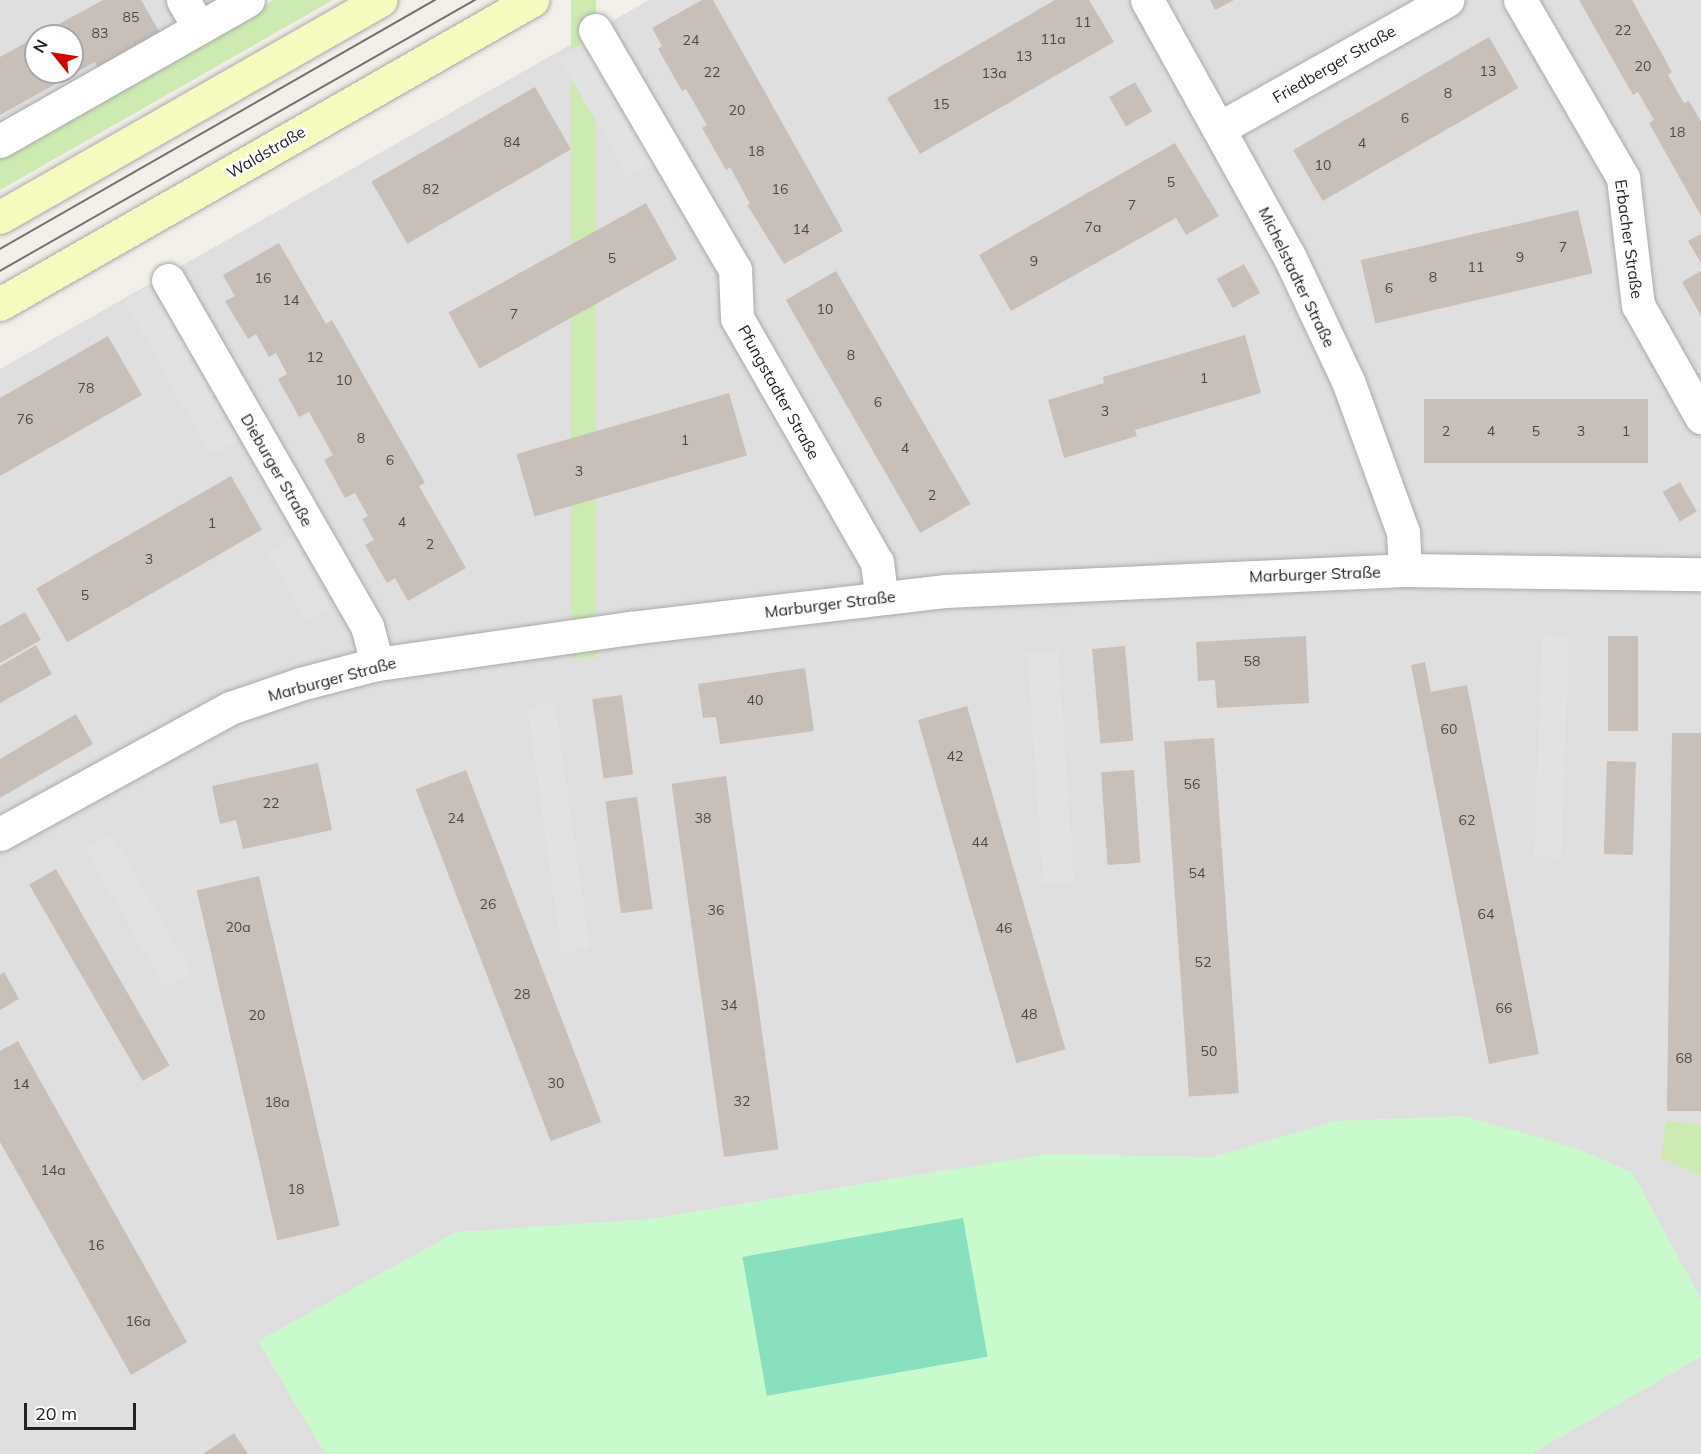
<!DOCTYPE html>
<html>
<head>
<meta charset="utf-8">
<style>
  body { margin:0 }
  #map { position:relative; width:1701px; height:1454px; overflow:hidden; background:#f2efe9; font-family:Mulish,sans-serif }
  div>[style] { position:absolute }
  .residential>* { inset:0; background:#e0dfdf }
  .grass>* { inset:0; background:#cdebb0; transform-origin:0 0 }
  .park>* { inset:0; background:#c8facc }
  .pitch>* { inset:0; background:#88e0be; transform-origin:0 0 }
  .parking>* { inset:0; background:#e2e2e2; transform-origin:0 0 }
  .building>* { inset:0; background:#c7bfb8; transform-origin:0 0 }
  .roads { filter:drop-shadow(0 0 2px #a9a9a9) drop-shadow(0 0 2px #a9a9a9) }
  .street>* { height:33px; margin:-16.5px; padding:0 16.5px; transform-origin:16.5px; border-radius:16.5px; background:#fff }
  .secondary>* { height:33px; margin:-16.5px; padding:0 16.5px; transform-origin:16.5px; border-radius:16.5px; background:#f7fabf }
  .tram>* { height:1.5px; margin:-0.75px; padding:0 0.75px; transform-origin:0.75px; border-radius:0.75px; background:#707070 }
  span { translate:-50% -50%; white-space:nowrap; text-align:center; line-height:1.15; -webkit-text-stroke:4.5px #fff; paint-order:stroke }
  .number-label { font-size:14px; color:#4b4948 }
  .number-label span { -webkit-text-stroke-width:0 }
  .street-label { font-size:16px; color:#222 }
  .north { position:absolute; left:24px; top:24px; width:60px; height:60px; box-sizing:border-box; background:#fff; border:2px solid #a7a7a7; border-radius:50%; rotate:300deg; font-size:16px; font-weight:700; line-height:24px; text-align:center; color:#222 }
  .north::after { content:''; display:block; margin:auto; width:21px; height:27px; background:#d40000; clip-path:polygon(50% 0,100% 100%,50% 72%,0 100%) }
  .scale { position:absolute; left:24px; top:1403px; width:112px; height:27px; box-sizing:border-box; border:3px solid #222; border-top:0; padding-left:8px; font-size:18px; line-height:21px; white-space:nowrap; color:#222; -webkit-text-stroke:4px #fff; paint-order:stroke }
</style>
</head>
<body>
<div id="map">
  <div class="residential">
    <i style="clip-path:polygon(evenodd,0 0,221px 0,0 127px,0 0,36px 36px,72px 36px,72px 72px,36px 72px,36px 36px)"></i>
    <i style="clip-path:polygon(649px 0,1701px 0,1701px 1454px,0 1454px,0 369px)"></i>
  </div>
  <div class="grass">
    <i style="clip-path:polygon(274px 0,333px 0,0 190px,0 156px)"></i>
    <i style="left:571px;top:0;width:25px;height:658px"></i>
    <i style="clip-path:polygon(1666px 1121px,1701px 1125px,1701px 1176px,1661px 1158px)"></i>
  </div>
  <div class="park">
    <i style="clip-path:polygon(1464px 1116px,1578px 1149px,1632px 1172px,1701px 1299px,1701px 1357px,1531px 1454px,325px 1454px,258px 1341px,456px 1232px,650px 1219px,1045px 1154px,1213px 1157px,1335px 1121px)"></i>
  </div>
  <div class="pitch">
    <i style="left:963px;top:1218px;width:141px;height:224px;rotate:80deg"></i>
  </div>
  <div class="parking">
    <i style="left:586px;top:42px;width:139px;height:31px;rotate:60deg"></i>
    <i style="left:152px;top:286px;width:177px;height:31px;rotate:61deg"></i>
    <i style="left:293px;top:538px;width:81px;height:29px;rotate:62deg"></i>
    <i style="left:1542px;top:635px;width:27px;height:222px;rotate:2deg"></i>
    <i style="left:1058px;top:650px;width:232px;height:31px;rotate:86deg"></i>
    <i style="left:555px;top:703px;width:248px;height:28px;rotate:82deg"></i>
    <i style="left:112px;top:834px;width:160px;height:31px;rotate:60deg"></i>
  </div>
  <div class="building">
    <i style="clip-path:polygon(103px 0,141px 0,160px 33px,98px 67px,95px 62px,0 115px,0 57px,36px 37px,36px 72px,72px 72px,72px 36px,37px 36px)"></i>
    <i style="clip-path:polygon(702px 0,713px 0,843px 231px,784px 264px,747px 205px,750px 204px,730px 167px,726px 170px,702px 128px,707px 125px,686px 89px,682px 91px,658px 49px,662px 46px,652px 28px)"></i>
    <i style="clip-path:polygon(1055px 0,1089px 0,1114px 42px,920px 154px,887px 98px)"></i>
    <i style="clip-path:polygon(1210px 0,1234px 0,1215px 10px)"></i>
    <i style="clip-path:polygon(1579px 0,1632px 0,1672px 72px,1668px 75px,1684px 103px,1689px 101px,1701px 122px,1701px 216px,1649px 123px,1654px 120px,1638px 92px,1633px 95px)"></i>
    <i style="left:1489px;top:37px;width:59px;height:226px;rotate:60deg"></i>
    <i style="left:1135px;top:82px;width:34px;height:30px;rotate:60deg"></i>
    <i style="left:535px;top:87px;width:72px;height:189px;rotate:60deg"></i>
    <i style="clip-path:polygon(1175px 143px,1219px 216px,1186px 235px,1176px 218px,1011px 311px,979px 255px)"></i>
    <i style="left:646px;top:203px;width:64px;height:226px;rotate:61deg"></i>
    <i style="left:1578px;top:210px;width:65px;height:223px;rotate:77deg"></i>
    <i style="clip-path:polygon(1701px 234px,1701px 263px,1688px 241px)"></i>
    <i style="clip-path:polygon(279px 243px,326px 324px,332px 320px,425px 483px,419px 486px,466px 568px,408px 601px,395px 578px,387px 583px,365px 545px,374px 540px,362px 519px,368px 516px,355px 493px,345px 498px,324px 460px,333px 455px,309px 412px,299px 417px,278px 379px,287px 374px,276px 353px,269px 357px,256px 334px,248px 339px,225px 301px,235px 296px,223px 275px)"></i>
    <i style="left:1244px;top:264px;width:33px;height:31px;rotate:61deg"></i>
    <i style="left:836px;top:271px;width:269px;height:58px;rotate:60deg"></i>
    <i style="clip-path:polygon(1701px 271px,1701px 316px,1682px 282px)"></i>
    <i style="clip-path:polygon(1245px 335px,1261px 393px,1135px 430px,1137px 436px,1064px 458px,1048px 400px,1104px 383px,1103px 377px)"></i>
    <i style="clip-path:polygon(108px 336px,142px 395px,0 476px,0 398px)"></i>
    <i style="left:729px;top:393px;width:65px;height:221px;rotate:74deg"></i>
    <i style="left:1424px;top:399px;width:224px;height:64px"></i>
    <i style="left:231px;top:476px;width:62px;height:225px;rotate:60deg"></i>
    <i style="left:1680px;top:482px;width:34px;height:20px;rotate:60deg"></i>
    <i style="clip-path:polygon(25px 612px,41px 640px,0 663px,0 626px)"></i>
    <i style="clip-path:polygon(1306px 636px,1309px 703px,1217px 708px,1215px 680px,1198px 681px,1196px 642px)"></i>
    <i style="left:1608px;top:636px;width:30px;height:95px"></i>
    <i style="clip-path:polygon(36px 645px,52px 674px,0 703px,0 666px)"></i>
    <i style="left:1125px;top:646px;width:95px;height:33px;rotate:85deg"></i>
    <i style="clip-path:polygon(1425px 662px,1431px 692px,1467px 685px,1539px 1054px,1489px 1064px,1411px 665px)"></i>
    <i style="clip-path:polygon(805px 668px,814px 731px,720px 744px,716px 717px,703px 718px,698px 684px)"></i>
    <i style="left:622px;top:695px;width:80px;height:30px;rotate:82deg"></i>
    <i style="left:967px;top:706px;width:357px;height:51px;rotate:74deg"></i>
    <i style="clip-path:polygon(76px 714px,93px 744px,0 798px,0 759px)"></i>
    <i style="clip-path:polygon(1672px 733px,1701px 733px,1701px 1111px,1667px 1111px)"></i>
    <i style="left:1214px;top:738px;width:356px;height:50px;rotate:86deg"></i>
    <i style="left:1607px;top:761px;width:29px;height:93px;rotate:2deg"></i>
    <i style="clip-path:polygon(318px 763px,332px 830px,243px 849px,236px 820px,220px 824px,212px 786px)"></i>
    <i style="left:466px;top:770px;width:377px;height:54px;rotate:69deg"></i>
    <i style="left:1134px;top:770px;width:93px;height:33px;rotate:86deg"></i>
    <i style="left:726px;top:776px;width:377px;height:55px;rotate:82deg"></i>
    <i style="left:637px;top:797px;width:113px;height:32px;rotate:82deg"></i>
    <i style="left:56px;top:869px;width:227px;height:31px;rotate:60deg"></i>
    <i style="left:259px;top:876px;width:359px;height:64px;rotate:77deg"></i>
    <i style="clip-path:polygon(4px 972px,19px 999px,0 1010px,0 975px)"></i>
    <i style="clip-path:polygon(18px 1041px,187px 1342px,131px 1375px,0 1142px,0 1051px)"></i>
    <i style="clip-path:polygon(234px 1433px,248px 1454px,203px 1454px)"></i>
  </div>
  <div class="roads">
    <div class="street">
      <i style="left:183px;top:0;width:32px;rotate:60deg"></i>
      <i style="left:1147px;top:0;width:295px;rotate:61deg"></i>
      <i style="left:1290px;top:258px;width:136px;rotate:64.8deg"></i>
      <i style="left:1348px;top:381px;width:161px;rotate:70deg"></i>
      <i style="left:1403px;top:532px;width:38px;rotate:87deg"></i>
      <i style="left:1520px;top:0;width:206px;rotate:59.9deg"></i>
      <i style="left:1623px;top:178px;width:128px;rotate:83.3deg"></i>
      <i style="left:1638px;top:305px;width:129px;rotate:60.6deg"></i>
      <i style="left:595px;top:30px;width:278px;rotate:59.7deg"></i>
      <i style="left:735px;top:270px;width:48px;rotate:87.6deg"></i>
      <i style="left:737px;top:318px;width:281px;rotate:60.2deg"></i>
      <i style="left:877px;top:562px;width:35px;rotate:83deg"></i>
      <i style="left:1220px;top:128px;width:261px;rotate:-29.4deg"></i>
      <i style="left:0;top:141px;width:285px;rotate:-29.6deg"></i>
      <i style="left:168px;top:280px;width:399px;rotate:60.1deg"></i>
      <i style="left:367px;top:626px;width:39px;rotate:75deg"></i>
      <i style="left:0;top:834px;width:262px;rotate:-28.7deg"></i>
      <i style="left:230px;top:708px;width:74px;rotate:-18.9deg"></i>
      <i style="left:300px;top:684px;width:80px;rotate:-14.6deg"></i>
      <i style="left:377px;top:664px;width:256px;rotate:-8.1deg"></i>
      <i style="left:630px;top:628px;width:317px;rotate:-6.7deg"></i>
      <i style="left:945px;top:591px;width:460px;rotate:-2.6deg"></i>
      <i style="left:1405px;top:570px;width:296px;rotate:0.8deg"></i>
    </div>
    <div class="secondary">
      <i style="left:0;top:217px;width:438px;rotate:-29.7deg"></i>
      <i style="left:0;top:304px;width:613px;rotate:-29.74deg"></i>
    </div>
  </div>
  <div class="tram">
    <i style="left:0;top:249px;width:501px;rotate:-29.79deg"></i>
    <i style="left:0;top:271px;width:547px;rotate:-29.71deg"></i>
  </div>
  <div class="number-label">
    <span style="left:131px;top:17px">85</span>
    <span style="left:1083px;top:22px">11</span>
    <span style="left:1623px;top:30px">22</span>
    <span style="left:100px;top:33px">83</span>
    <span style="left:1053px;top:39px">11a</span>
    <span style="left:691px;top:40px">24</span>
    <span style="left:1024px;top:56px">13</span>
    <span style="left:1643px;top:66px">20</span>
    <span style="left:1488px;top:71px">13</span>
    <span style="left:712px;top:72px">22</span>
    <span style="left:994px;top:73px">13a</span>
    <span style="left:1448px;top:93px">8</span>
    <span style="left:941px;top:104px">15</span>
    <span style="left:737px;top:110px">20</span>
    <span style="left:1405px;top:118px">6</span>
    <span style="left:1677px;top:132px">18</span>
    <span style="left:512px;top:142px">84</span>
    <span style="left:1362px;top:143px">4</span>
    <span style="left:756px;top:151px">18</span>
    <span style="left:1323px;top:165px">10</span>
    <span style="left:1171px;top:182px">5</span>
    <span style="left:431px;top:189px">82</span>
    <span style="left:780px;top:189px">16</span>
    <span style="left:1132px;top:205px">7</span>
    <span style="left:1093px;top:227px">7a</span>
    <span style="left:801px;top:229px">14</span>
    <span style="left:1563px;top:247px">7</span>
    <span style="left:1520px;top:257px">9</span>
    <span style="left:612px;top:258px">5</span>
    <span style="left:1034px;top:261px">9</span>
    <span style="left:1476px;top:267px">11</span>
    <span style="left:1433px;top:277px">8</span>
    <span style="left:263px;top:278px">16</span>
    <span style="left:1389px;top:288px">6</span>
    <span style="left:291px;top:300px">14</span>
    <span style="left:825px;top:309px">10</span>
    <span style="left:514px;top:314px">7</span>
    <span style="left:851px;top:355px">8</span>
    <span style="left:315px;top:357px">12</span>
    <span style="left:1204px;top:378px">1</span>
    <span style="left:344px;top:380px">10</span>
    <span style="left:86px;top:388px">78</span>
    <span style="left:878px;top:402px">6</span>
    <span style="left:1105px;top:411px">3</span>
    <span style="left:25px;top:419px">76</span>
    <span style="left:1446px;top:431px">2</span>
    <span style="left:1491px;top:431px">4</span>
    <span style="left:1536px;top:431px">5</span>
    <span style="left:1581px;top:431px">3</span>
    <span style="left:1626px;top:431px">1</span>
    <span style="left:361px;top:438px">8</span>
    <span style="left:685px;top:440px">1</span>
    <span style="left:905px;top:448px">4</span>
    <span style="left:390px;top:460px">6</span>
    <span style="left:579px;top:471px">3</span>
    <span style="left:932px;top:495px">2</span>
    <span style="left:402px;top:522px">4</span>
    <span style="left:212px;top:523px">1</span>
    <span style="left:430px;top:544px">2</span>
    <span style="left:149px;top:559px">3</span>
    <span style="left:85px;top:595px">5</span>
    <span style="left:1252px;top:661px">58</span>
    <span style="left:755px;top:700px">40</span>
    <span style="left:1449px;top:729px">60</span>
    <span style="left:955px;top:756px">42</span>
    <span style="left:1192px;top:784px">56</span>
    <span style="left:271px;top:803px">22</span>
    <span style="left:456px;top:818px">24</span>
    <span style="left:703px;top:818px">38</span>
    <span style="left:1467px;top:820px">62</span>
    <span style="left:980px;top:842px">44</span>
    <span style="left:1197px;top:873px">54</span>
    <span style="left:488px;top:904px">26</span>
    <span style="left:716px;top:910px">36</span>
    <span style="left:1486px;top:914px">64</span>
    <span style="left:238px;top:927px">20a</span>
    <span style="left:1004px;top:928px">46</span>
    <span style="left:1203px;top:962px">52</span>
    <span style="left:522px;top:994px">28</span>
    <span style="left:729px;top:1005px">34</span>
    <span style="left:1504px;top:1008px">66</span>
    <span style="left:1029px;top:1014px">48</span>
    <span style="left:257px;top:1015px">20</span>
    <span style="left:1209px;top:1051px">50</span>
    <span style="left:1684px;top:1058px">68</span>
    <span style="left:556px;top:1083px">30</span>
    <span style="left:21px;top:1084px">14</span>
    <span style="left:742px;top:1101px">32</span>
    <span style="left:277px;top:1102px">18a</span>
    <span style="left:53px;top:1170px">14a</span>
    <span style="left:296px;top:1189px">18</span>
    <span style="left:96px;top:1245px">16</span>
    <span style="left:138px;top:1321px">16a</span>
  </div>
  <div class="street-label">
    <span style="left:1334px;top:64px;rotate:-30deg">Friedberger Straße</span>
    <span style="left:266px;top:152px;rotate:-30deg">Waldstraße</span>
    <span style="left:1629px;top:239px;rotate:82deg">Erbacher Straße</span>
    <span style="left:1297px;top:277px;rotate:64deg">Michelstadter Straße</span>
    <span style="left:779px;top:392px;rotate:61deg">Pfungstadter Straße</span>
    <span style="left:277px;top:470px;rotate:60deg">Dieburger Straße</span>
    <span style="left:1315px;top:574px;rotate:-2deg">Marburger Straße</span>
    <span style="left:830px;top:604px;rotate:-7deg">Marburger Straße</span>
    <span style="left:332px;top:679px;rotate:-15deg">Marburger Straße</span>
  </div>
  <div class="north">N</div>
  <div class="scale">20 m</div>
</div>
</body>
</html>
